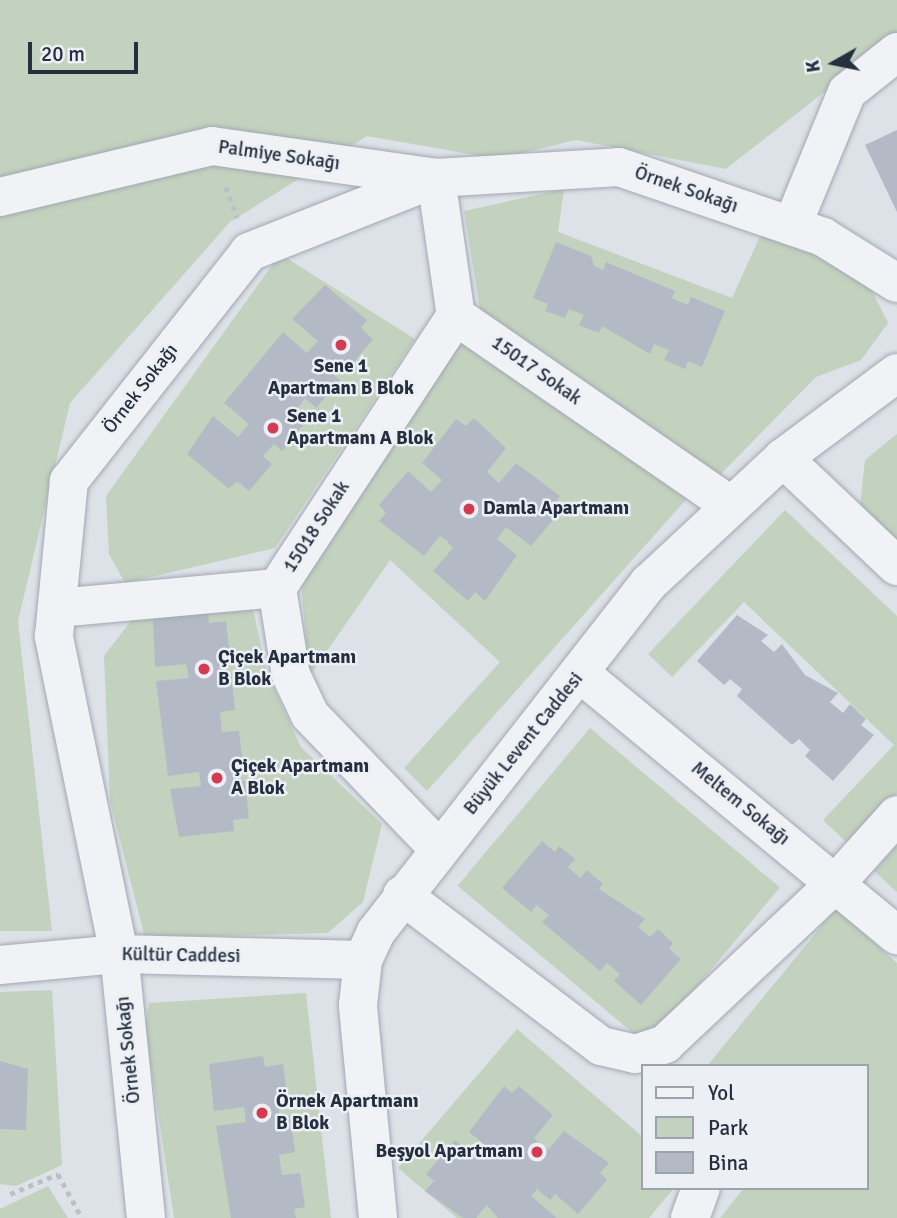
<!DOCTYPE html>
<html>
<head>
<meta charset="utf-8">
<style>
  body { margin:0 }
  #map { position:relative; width:897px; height:1218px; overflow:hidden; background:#dde1e8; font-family:Signika,sans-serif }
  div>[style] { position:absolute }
  .green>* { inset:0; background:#c3d2be; transform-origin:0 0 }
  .building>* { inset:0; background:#b4bac5 }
  .path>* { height:4.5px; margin-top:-2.25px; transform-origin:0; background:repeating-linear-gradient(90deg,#bbbfc6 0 5px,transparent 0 10px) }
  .roads { filter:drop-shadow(0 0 2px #a2a8b2) drop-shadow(0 0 2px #a2a8b2) }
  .minor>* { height:38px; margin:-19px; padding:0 19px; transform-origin:19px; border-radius:19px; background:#f0f2f6 }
  .dots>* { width:19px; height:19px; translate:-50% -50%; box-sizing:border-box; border:4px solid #ecf0f5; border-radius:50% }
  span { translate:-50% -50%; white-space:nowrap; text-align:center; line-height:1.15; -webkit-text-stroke:5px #ecf0f5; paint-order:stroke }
  .street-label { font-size:19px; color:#262f3f }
  .poi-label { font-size:19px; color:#262f3f; font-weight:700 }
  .left { translate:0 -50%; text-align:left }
  .right { translate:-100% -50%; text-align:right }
  .legend { position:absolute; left:641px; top:1064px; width:228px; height:126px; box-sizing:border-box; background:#ecf0f5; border:2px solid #9da3ac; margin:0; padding:9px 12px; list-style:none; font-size:21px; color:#262f3f }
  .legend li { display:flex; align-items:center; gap:14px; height:35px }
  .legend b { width:35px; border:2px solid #9da3ac }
  .north { position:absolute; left:799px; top:28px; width:70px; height:70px; -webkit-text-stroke:5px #ecf0f5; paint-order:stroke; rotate:261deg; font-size:19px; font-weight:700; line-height:28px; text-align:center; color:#262f3f }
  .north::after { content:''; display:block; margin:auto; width:24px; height:32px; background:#262f3f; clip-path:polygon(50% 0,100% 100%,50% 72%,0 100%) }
  .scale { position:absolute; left:28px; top:42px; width:110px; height:32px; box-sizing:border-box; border:4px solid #262f3f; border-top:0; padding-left:9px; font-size:21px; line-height:24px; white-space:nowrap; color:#262f3f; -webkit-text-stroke:5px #ecf0f5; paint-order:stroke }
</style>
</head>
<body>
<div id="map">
  <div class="green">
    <i style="clip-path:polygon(0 0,897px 0,897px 35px,726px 169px,576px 140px,498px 159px,367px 136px,230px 222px,70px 403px,18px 621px,52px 931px,0 931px)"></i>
    <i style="clip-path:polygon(564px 189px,558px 232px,732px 298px,766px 223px,835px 257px,871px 289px,888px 323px,861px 360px,816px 377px,715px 480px,483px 328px,464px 211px)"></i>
    <i style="clip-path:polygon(280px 254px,415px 339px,275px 548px,125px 583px,109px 554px,106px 496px)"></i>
    <i style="clip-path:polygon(462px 339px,690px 495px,427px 791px,404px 768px,500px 662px,390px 560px,309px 677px,301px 582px)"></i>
    <i style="clip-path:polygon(897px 434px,897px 543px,860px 506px,865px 460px)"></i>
    <i style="clip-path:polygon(785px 510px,897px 616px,897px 793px,848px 844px,823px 820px,894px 745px,744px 602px,672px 677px,648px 654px)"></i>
    <i style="clip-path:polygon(253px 609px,267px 673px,301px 747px,382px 824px,363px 902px,328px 933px,145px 938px,110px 801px,104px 656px,133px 618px)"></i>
    <i style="left:590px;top:728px;width:248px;height:206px;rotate:40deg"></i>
    <i style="clip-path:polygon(897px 845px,897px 892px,874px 871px)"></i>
    <i style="clip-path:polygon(836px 908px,897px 963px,897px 1218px,720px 1218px,744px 1188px,867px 1188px,867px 1066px,707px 1066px)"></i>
    <i style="clip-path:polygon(52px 990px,62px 1165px,16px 1186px,0 1184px,0 992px)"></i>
    <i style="clip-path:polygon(306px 993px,331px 1218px,174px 1218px,145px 1027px,149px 1003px)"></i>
    <i style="clip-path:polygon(517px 1029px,643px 1137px,643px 1188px,674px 1188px,649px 1218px,457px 1218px,398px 1168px)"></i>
    <i style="clip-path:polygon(48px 1186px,68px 1218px,0 1218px,0 1209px)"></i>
  </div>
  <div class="building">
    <i style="clip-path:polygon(897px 130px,897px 212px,865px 145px)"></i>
    <i style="clip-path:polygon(556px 242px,591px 256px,594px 266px,603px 270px,606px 262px,675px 291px,672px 298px,678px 301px,688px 305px,691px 297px,725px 311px,702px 367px,688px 361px,685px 369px,664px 360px,669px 350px,654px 344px,650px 354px,602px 326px,599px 333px,579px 325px,584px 315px,569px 309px,565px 318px,545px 311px,548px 304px,533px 298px)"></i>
    <i style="clip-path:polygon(325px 285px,367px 320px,361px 328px,373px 339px,351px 366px,343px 359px,331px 373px,340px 380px,316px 408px,305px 398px,299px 406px,293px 413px,305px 423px,282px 451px,274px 444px,263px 456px,272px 464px,249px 491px,237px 481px,229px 489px,187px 454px,213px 416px,238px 437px,249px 424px,224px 403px,283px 332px,307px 353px,318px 341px,292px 319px)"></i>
    <i style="clip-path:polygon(474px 418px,506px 448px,487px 472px,499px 483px,516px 463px,560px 496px,553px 505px,560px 512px,531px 546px,506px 527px,497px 539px,517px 555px,485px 601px,475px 592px,468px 601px,433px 571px,453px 548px,447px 541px,440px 536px,424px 556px,379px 521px,386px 513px,379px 505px,408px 471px,431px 492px,442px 480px,422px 463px,456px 419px,466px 426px)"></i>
    <i style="clip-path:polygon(208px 613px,209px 623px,226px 621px,230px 658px,220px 659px,222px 675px,231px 674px,235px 710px,220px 712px,222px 732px,239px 731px,243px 766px,234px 767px,235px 782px,245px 781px,249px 818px,233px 820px,234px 831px,179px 837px,170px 789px,201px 786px,200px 780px,199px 772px,168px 776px,156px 681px,188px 678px,188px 671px,186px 664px,155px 667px,153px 619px)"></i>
    <i style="clip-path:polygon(737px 615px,768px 635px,761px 641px,774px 652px,782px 644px,805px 675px,838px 693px,830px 702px,843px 713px,850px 704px,866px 719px,861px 725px,874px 735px,833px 781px,805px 756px,810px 750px,799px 739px,792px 745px,737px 696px,742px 689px,730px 679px,724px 685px,697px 661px)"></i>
    <i style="clip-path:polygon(542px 841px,555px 852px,559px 846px,575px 859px,568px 867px,580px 878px,587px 870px,603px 884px,599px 889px,645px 919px,638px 927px,650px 937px,658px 929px,673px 943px,669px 949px,681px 959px,641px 1005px,614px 981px,620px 974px,607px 963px,600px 971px,542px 922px,549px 915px,537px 905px,531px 912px,502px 888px)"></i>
    <i style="clip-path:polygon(263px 1056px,265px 1067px,283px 1064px,288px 1101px,278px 1102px,280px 1118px,290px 1116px,295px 1152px,279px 1155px,282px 1175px,300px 1173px,305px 1207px,294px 1209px,296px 1218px,231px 1218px,216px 1126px,246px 1122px,244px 1107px,214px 1111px,209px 1064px)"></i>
    <i style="clip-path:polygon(0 1061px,28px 1069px,26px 1130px,0 1129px)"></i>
    <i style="clip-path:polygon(504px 1086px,512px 1093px,519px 1086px,553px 1115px,534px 1138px,548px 1150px,564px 1131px,609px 1163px,600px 1173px,607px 1180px,578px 1214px,555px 1194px,550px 1200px,537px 1189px,531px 1196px,557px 1218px,498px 1218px,487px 1205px,476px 1218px,463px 1218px,425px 1191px,434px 1181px,426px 1174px,455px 1140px,478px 1161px,489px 1148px,469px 1132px)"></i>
  </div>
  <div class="path">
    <i style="left:226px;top:187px;width:33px;rotate:70deg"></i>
    <i style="left:10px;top:1194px;width:52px;rotate:-22.6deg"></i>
    <i style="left:58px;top:1174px;width:50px;rotate:61.4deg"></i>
  </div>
  <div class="roads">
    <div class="minor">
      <i style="left:0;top:197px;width:218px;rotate:-13.5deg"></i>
      <i style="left:212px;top:146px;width:226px;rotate:8.1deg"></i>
      <i style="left:436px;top:178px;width:139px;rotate:81.8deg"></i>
      <i style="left:456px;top:316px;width:334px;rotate:34.6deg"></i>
      <i style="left:792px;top:226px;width:145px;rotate:-67.7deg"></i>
      <i style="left:847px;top:92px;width:64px;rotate:-38.7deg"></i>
      <i style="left:783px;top:458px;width:157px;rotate:43.5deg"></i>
      <i style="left:277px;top:588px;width:326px;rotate:-56.7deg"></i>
      <i style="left:277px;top:588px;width:88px;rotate:80.9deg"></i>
      <i style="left:291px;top:675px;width:44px;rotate:64.6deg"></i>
      <i style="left:310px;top:715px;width:186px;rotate:46.1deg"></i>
      <i style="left:57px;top:608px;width:221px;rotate:-5.2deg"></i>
      <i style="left:581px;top:674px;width:410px;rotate:39.6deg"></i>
      <i style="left:402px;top:895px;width:250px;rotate:37.2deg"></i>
      <i style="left:601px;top:1046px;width:35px;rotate:13deg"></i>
      <i style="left:635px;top:1054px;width:32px;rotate:-18deg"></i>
      <i style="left:665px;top:1044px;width:235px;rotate:-43.3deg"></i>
      <i style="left:836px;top:883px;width:91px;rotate:-48.1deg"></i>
      <i style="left:0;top:965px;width:120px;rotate:-5.3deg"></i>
      <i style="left:119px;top:954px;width:244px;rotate:1.4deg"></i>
      <i style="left:146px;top:1218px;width:265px;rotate:-95.8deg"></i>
      <i style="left:119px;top:954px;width:325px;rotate:-101.6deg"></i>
      <i style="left:54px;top:636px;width:156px;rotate:-84.5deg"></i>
      <i style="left:69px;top:481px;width:291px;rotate:-51.8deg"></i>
      <i style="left:249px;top:252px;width:201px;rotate:-21.6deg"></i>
      <i style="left:436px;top:178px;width:183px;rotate:-3.4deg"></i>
      <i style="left:619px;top:167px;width:216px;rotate:18.9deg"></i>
      <i style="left:823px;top:237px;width:87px;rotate:31.9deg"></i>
      <i style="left:378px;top:1218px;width:214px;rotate:-95.4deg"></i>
      <i style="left:358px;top:1005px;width:45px;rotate:-83.7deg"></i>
      <i style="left:363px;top:960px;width:31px;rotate:-65deg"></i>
      <i style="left:376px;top:932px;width:443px;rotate:-52deg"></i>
      <i style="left:649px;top:583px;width:183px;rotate:-43deg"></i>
      <i style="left:783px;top:458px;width:142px;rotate:-36.7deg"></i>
      <i style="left:690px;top:1218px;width:32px;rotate:-70deg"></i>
    </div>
  </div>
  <div class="dots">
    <i style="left:341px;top:345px;background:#d43b51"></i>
    <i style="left:273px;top:428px;background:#d43b51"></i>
    <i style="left:469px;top:509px;background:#d43b51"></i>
    <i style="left:204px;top:669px;background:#d43b51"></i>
    <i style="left:217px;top:778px;background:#d43b51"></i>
    <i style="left:262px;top:1113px;background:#d43b51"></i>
    <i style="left:537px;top:1152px;background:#d43b51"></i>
  </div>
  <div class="street-label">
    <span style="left:279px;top:156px;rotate:8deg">Palmiye Sokağı</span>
    <span style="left:686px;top:190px;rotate:19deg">Örnek Sokağı</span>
    <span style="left:536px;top:371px;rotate:35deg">15017 Sokak</span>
    <span style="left:141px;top:389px;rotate:-52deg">Örnek Sokağı</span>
    <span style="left:317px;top:527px;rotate:-57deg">15018 Sokak</span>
    <span style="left:524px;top:744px;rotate:-51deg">Büyük Levent Caddesi</span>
    <span style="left:740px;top:804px;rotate:39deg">Meltem Sokağı</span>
    <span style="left:181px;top:956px;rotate:1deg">Kültür Caddesi</span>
    <span style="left:129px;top:1050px;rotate:-96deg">Örnek Sokağı</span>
  </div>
  <div class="poi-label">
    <span style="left:341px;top:378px">Sene 1<br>Apartmanı B Blok</span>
    <span class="left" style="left:287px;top:428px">Sene 1<br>Apartmanı A Blok</span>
    <span class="left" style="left:483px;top:509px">Damla Apartmanı</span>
    <span class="left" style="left:218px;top:669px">Çiçek Apartmanı<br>B Blok</span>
    <span class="left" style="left:231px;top:778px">Çiçek Apartmanı<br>A Blok</span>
    <span class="left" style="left:276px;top:1113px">Örnek Apartmanı<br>B Blok</span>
    <span class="right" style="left:523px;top:1152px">Beşyol Apartmanı</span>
  </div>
  <ul class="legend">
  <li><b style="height:9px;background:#f0f2f6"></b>Yol</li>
  <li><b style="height:19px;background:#c3d2be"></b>Park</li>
  <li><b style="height:19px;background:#b4bac5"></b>Bina</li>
  </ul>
  <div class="north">K</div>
  <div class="scale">20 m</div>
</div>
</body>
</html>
